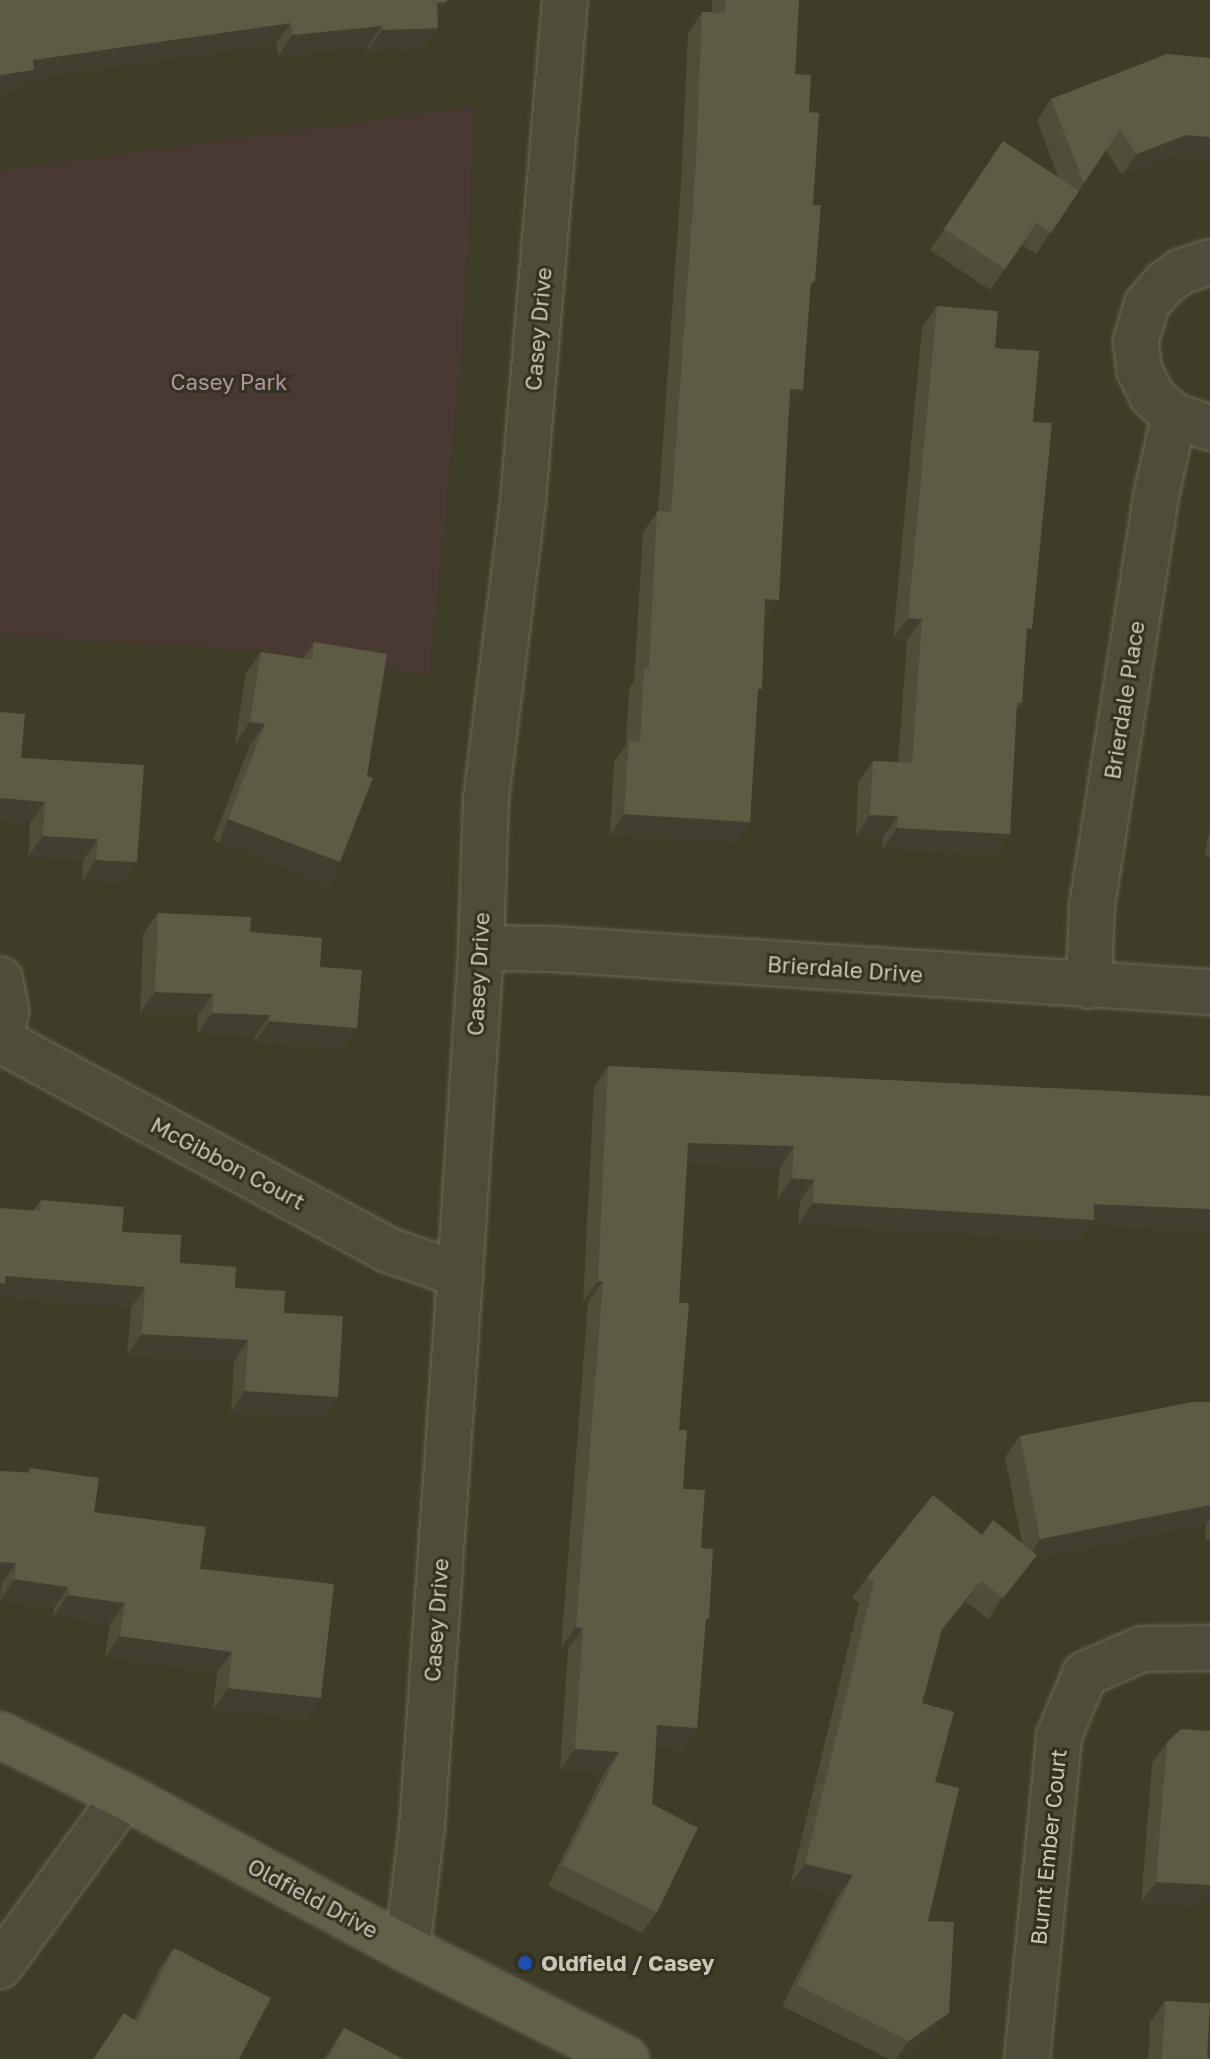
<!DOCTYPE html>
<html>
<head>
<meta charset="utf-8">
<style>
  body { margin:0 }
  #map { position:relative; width:1210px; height:2059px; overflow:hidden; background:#3e3d27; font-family:"Golos Text",sans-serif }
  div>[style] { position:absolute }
  .green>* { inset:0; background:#483a32 }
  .roads { filter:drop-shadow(0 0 2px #6c6b59) drop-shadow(0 0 2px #6c6b59) }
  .street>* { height:44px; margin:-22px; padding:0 22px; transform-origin:22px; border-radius:22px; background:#4e4d3b }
  .secondary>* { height:44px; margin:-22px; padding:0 22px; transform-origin:22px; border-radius:22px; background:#61614a }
  .wall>* { inset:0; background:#504e3a }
  .shaded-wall>* { inset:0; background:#414030; transform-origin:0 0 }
  .building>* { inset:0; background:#5d5b44; transform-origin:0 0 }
  .dots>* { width:22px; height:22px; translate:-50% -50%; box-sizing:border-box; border:4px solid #343220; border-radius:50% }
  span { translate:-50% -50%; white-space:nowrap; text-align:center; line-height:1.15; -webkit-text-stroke:6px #343220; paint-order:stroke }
  .street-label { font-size:22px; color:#c9c8b8 }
  .park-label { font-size:22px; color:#b294a0 }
  .poi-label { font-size:22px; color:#c9c8b8; font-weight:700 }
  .left { translate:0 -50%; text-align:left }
</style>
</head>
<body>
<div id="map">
  <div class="green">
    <i style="clip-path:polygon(475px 106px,462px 346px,429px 675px,251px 650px,0 636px,0 170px)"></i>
  </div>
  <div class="roads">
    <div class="street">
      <i style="left:1210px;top:262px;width:29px;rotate:162deg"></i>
      <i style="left:1182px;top:271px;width:19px;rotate:145deg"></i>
      <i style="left:1166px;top:282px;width:29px;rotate:131deg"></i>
      <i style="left:1147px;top:304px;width:39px;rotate:107deg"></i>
      <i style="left:1136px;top:341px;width:29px;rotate:84deg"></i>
      <i style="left:1139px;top:370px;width:29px;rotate:63deg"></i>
      <i style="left:1152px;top:396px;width:30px;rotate:42deg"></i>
      <i style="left:1174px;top:416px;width:38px;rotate:18deg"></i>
      <i style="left:481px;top:948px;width:71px;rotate:0.8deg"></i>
      <i style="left:552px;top:949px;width:659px;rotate:3.74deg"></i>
      <i style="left:0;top:979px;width:33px;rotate:79deg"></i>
      <i style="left:6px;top:1011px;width:30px;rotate:102deg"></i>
      <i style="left:1089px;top:986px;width:80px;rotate:-87.9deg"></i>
      <i style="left:1092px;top:906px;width:415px;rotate:-81.1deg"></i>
      <i style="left:1156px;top:496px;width:82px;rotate:-77.3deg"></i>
      <i style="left:0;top:1040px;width:441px;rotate:28.4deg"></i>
      <i style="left:388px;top:1250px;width:76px;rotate:19.1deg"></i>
      <i style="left:407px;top:1949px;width:123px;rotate:-83deg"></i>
      <i style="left:422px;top:1827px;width:553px;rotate:-86.06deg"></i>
      <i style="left:460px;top:1275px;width:328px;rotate:-86.3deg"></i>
      <i style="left:481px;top:948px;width:149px;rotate:-88.1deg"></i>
      <i style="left:486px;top:799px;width:300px;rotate:-82.9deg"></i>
      <i style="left:523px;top:501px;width:503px;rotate:-85.21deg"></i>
      <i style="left:0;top:1966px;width:210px;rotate:-53.9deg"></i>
      <i style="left:1027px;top:2059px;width:325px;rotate:-84.3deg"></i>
      <i style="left:1059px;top:1736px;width:67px;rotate:-67.2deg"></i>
      <i style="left:1085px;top:1674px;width:62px;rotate:-23.7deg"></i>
      <i style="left:1142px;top:1649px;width:68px;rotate:-0.8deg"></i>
    </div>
    <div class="secondary">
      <i style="left:0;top:1735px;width:138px;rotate:26.2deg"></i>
      <i style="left:124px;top:1796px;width:322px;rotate:28.4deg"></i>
      <i style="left:407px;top:1949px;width:245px;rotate:26.7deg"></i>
    </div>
  </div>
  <div class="wall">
    <i style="clip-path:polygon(0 0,437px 17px,438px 28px,423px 49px,367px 51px,367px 47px,278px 56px,276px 44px,28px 79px,20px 92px)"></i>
    <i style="clip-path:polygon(712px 0,799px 0,795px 74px,809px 112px,813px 205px,815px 281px,810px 287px,789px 410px,764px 621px,757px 696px,750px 822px,735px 843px,610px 835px,614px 762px,626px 745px,629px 689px,634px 681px,643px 532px,658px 511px,681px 183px,688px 33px,702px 12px,712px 12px)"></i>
    <i style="clip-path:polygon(1210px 58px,1210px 159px,1171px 156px,1122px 175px,1106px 150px,1036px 254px,1022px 245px,990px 290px,930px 250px,989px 162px,1058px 177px,1037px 120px,1051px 99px)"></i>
    <i style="clip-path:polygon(937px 306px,995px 348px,1033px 422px,1026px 637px,1022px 702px,1016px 710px,1010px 834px,995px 855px,882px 849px,883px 837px,856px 836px,858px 782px,873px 761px,898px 762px,907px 640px,893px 639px,922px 327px)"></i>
    <i style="clip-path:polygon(314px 642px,325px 883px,213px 840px,250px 745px,235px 743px,246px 673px,261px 652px,303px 658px)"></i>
    <i style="clip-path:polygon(21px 758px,137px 862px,122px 883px,82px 881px,83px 860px,28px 857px,30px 823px)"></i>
    <i style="clip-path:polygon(1210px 825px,1210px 857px,1205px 856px)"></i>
    <i style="clip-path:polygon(158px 913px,250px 932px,320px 967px,357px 1028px,342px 1049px,255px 1042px,255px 1036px,197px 1034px,198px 1015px,140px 1013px,143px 934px)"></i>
    <i style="clip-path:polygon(608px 1066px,1210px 1096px,1210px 1231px,1089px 1225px,1079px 1241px,798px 1224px,800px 1201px,777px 1199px,780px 1167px,687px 1164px,679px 1303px,679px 1430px,683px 1489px,701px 1548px,705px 1625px,697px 1728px,683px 1749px,656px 1747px,652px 1804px,657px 1912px,642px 1933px,548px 1886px,604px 1773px,560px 1770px,568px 1649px,561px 1648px,588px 1302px,583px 1302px,594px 1087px)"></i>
    <i style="clip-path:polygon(41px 1200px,122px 1232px,180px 1263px,284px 1313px,338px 1397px,323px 1418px,231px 1412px,234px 1361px,127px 1355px,131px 1308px,33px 1210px)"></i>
    <i style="clip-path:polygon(1210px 1402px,1210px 1540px,1205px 1539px,1206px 1524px,1034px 1559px,988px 1619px,966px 1602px,941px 1633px,922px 1703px,935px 1782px,928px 1921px,935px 2034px,898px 2059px,889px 2059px,782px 2006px,838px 1896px,790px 1885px,859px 1603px,852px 1598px,867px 1577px,982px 1535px,1022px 1543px,1005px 1457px,1020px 1436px)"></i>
    <i style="clip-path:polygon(30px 1468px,94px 1512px,200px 1569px,321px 1698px,306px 1719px,213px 1709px,217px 1673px,105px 1657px,110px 1624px,53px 1616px,54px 1608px,0 1601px,1px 1584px,0 1584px,0 1471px,27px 1472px)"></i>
    <i style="clip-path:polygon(1167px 1742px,1197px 1907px,1141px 1903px,1152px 1763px)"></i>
    <i style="clip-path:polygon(174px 1948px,239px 2059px,93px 2059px,124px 2013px,134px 2020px,159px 1969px)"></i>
    <i style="clip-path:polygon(1165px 2001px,1210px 2059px,1148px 2059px,1150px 2022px)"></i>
    <i style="clip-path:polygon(344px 2028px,403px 2059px,324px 2059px)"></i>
  </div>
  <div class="shaded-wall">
    <i style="clip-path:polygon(447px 2px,432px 24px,437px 3px)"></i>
    <i style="clip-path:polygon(291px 23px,276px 44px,28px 79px,20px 92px,0 94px,0 75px,33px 60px)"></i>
    <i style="clip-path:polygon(382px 26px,367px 47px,278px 56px,292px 35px)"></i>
    <i style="clip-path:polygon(438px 28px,423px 49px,367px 51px,382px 30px)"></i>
    <i style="clip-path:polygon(1186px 135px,1210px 137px,1210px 159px,1171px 156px,1122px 175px,1137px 154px)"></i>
    <i style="clip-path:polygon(790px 389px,803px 390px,789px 411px)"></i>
    <i style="clip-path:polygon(765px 599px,779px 600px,765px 621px)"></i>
    <i style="clip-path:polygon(908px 618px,922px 619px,907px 640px,893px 639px)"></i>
    <i style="clip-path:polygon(250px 722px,265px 724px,250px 745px,235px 743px)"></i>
    <i style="clip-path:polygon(0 798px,45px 802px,30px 823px,0 821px)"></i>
    <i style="clip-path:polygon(624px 814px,750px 822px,735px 843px,610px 835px)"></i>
    <i style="clip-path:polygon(870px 815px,898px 816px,883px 837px,856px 836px)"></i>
    <i style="left:228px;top:819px;width:120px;height:26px;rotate:21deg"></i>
    <i style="clip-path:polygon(897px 828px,1010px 834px,995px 855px,882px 849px)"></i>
    <i style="clip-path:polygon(43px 836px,98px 839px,83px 860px,28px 857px)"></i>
    <i style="clip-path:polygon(96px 860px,137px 862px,122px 883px,82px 881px)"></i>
    <i style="clip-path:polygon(155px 992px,213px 994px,198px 1015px,140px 1013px)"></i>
    <i style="clip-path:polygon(212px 1013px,270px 1015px,255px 1036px,197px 1034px)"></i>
    <i style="clip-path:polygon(269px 1021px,357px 1028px,342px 1049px,255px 1042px)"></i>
    <i style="clip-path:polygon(688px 1143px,794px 1146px,780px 1167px,673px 1164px)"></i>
    <i style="clip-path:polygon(792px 1178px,814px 1180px,800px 1201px,777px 1199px)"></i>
    <i style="clip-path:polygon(813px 1203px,1094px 1204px,1210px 1209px,1210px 1231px,1089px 1225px,1079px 1241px,798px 1224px)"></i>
    <i style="clip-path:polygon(5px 1276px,145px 1287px,131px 1308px,0 1298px,0 1283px)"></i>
    <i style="clip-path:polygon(598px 1281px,603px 1281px,588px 1302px,583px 1302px)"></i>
    <i style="clip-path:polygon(142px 1334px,248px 1340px,234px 1361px,127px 1355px)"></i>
    <i style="clip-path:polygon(245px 1391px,338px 1397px,323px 1418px,231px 1412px)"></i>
    <i style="clip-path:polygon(1210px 1505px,1210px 1518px,1206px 1524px,1034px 1559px,988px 1619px,1040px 1539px)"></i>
    <i style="clip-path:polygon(0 1562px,16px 1563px,1px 1584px,0 1584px)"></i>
    <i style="clip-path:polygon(14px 1579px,68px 1587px,54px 1608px,0 1601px)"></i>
    <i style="clip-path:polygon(981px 1581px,966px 1602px,927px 1650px,942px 1629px)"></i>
    <i style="clip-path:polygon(68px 1595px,125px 1603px,110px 1624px,53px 1616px)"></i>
    <i style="clip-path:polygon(576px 1627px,583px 1628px,568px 1649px,561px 1648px)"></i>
    <i style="clip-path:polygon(120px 1636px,232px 1652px,217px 1673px,105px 1657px)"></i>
    <i style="clip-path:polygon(228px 1688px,321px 1698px,306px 1719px,213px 1709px)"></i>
    <i style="clip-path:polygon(657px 1725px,697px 1728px,683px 1749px,642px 1746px)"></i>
    <i style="clip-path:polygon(575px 1749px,619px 1752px,604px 1773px,560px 1770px)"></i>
    <i style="clip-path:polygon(805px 1864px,853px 1875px,838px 1896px,790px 1885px)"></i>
    <i style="clip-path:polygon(1156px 1882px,1210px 1885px,1210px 1889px,1197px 1907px,1141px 1903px)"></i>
    <i style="clip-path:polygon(949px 2013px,935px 2034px,898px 2059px,896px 2059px,909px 2041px)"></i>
  </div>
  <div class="building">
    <i style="clip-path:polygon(0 0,447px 0,447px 2px,437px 3px,438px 28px,382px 30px,382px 26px,292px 35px,291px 23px,33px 60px,34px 70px,0 75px)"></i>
    <i style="clip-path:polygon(726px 0,799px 0,795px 74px,811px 75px,809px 112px,819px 113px,813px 205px,821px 205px,815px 281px,811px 281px,803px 390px,790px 389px,779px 600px,765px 599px,762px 689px,758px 689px,750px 822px,624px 814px,629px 741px,640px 742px,644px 668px,649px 668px,657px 511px,671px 512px,696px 162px,702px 12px,725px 13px)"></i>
    <i style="clip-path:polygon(1167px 54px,1210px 58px,1210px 137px,1186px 135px,1137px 154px,1120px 129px,1084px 183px,1051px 99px)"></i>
    <i style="clip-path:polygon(1003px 141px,1079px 191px,1051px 233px,1036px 223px,1005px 269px,944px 229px)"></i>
    <i style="clip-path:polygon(937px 306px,998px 311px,995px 348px,1039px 351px,1033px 422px,1052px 423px,1032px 629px,1027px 628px,1022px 702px,1017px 702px,1010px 834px,897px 828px,898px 816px,870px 815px,873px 761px,912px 763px,922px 619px,908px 618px)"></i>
    <i style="clip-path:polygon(314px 642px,387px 654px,367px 776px,373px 778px,340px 862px,228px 819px,265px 724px,250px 722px,261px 652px,312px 660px)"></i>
    <i style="clip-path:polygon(0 712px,25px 714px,21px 758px,144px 765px,137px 862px,96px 860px,98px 839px,43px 836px,45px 802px,0 798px)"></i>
    <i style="clip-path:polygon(158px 913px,251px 917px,250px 932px,322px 938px,320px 967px,362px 970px,357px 1028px,269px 1021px,270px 1015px,212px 1013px,213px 994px,155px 992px)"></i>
    <i style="clip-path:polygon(608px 1066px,1210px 1096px,1210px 1209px,1094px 1204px,1094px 1220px,813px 1203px,814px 1180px,792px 1178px,794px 1146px,688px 1143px,679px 1303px,689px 1303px,679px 1430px,687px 1430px,683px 1489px,705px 1490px,701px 1548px,713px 1549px,709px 1619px,706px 1619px,697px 1728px,657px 1725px,652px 1804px,698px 1828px,657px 1912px,562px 1865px,619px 1752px,575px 1749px,583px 1628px,576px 1627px,603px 1281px,598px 1281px)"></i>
    <i style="clip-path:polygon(41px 1200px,124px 1207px,122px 1232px,181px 1235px,180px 1263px,236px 1267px,235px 1288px,285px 1291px,284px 1313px,343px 1316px,338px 1397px,245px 1391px,248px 1340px,142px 1334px,145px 1287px,5px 1276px,5px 1284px,0 1283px,0 1208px,40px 1211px)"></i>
    <i style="clip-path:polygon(1192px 1402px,1210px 1402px,1210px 1505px,1040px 1539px,1020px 1436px)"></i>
    <i style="clip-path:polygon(30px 1468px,99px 1478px,94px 1512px,206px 1527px,200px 1569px,334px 1584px,321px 1698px,228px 1688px,232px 1652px,120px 1636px,125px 1603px,68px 1595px,68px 1587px,14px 1579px,16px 1563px,0 1562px,0 1471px,30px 1473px)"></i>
    <i style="clip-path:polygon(933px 1495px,982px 1535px,993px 1520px,1037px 1555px,1003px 1598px,981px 1581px,942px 1629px,922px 1703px,954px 1712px,935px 1782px,959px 1788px,928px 1921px,954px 1922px,949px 2013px,909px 2041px,797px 1985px,853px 1875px,805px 1864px,874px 1582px,867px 1577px)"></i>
    <i style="clip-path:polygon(1181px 1729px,1210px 1731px,1210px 1885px,1156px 1882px,1167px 1742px)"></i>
    <i style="clip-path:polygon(174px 1948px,271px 1998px,239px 2059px,94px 2059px,124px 2013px,137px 2022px)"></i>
    <i style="left:1165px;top:2001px;width:45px;height:58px;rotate:3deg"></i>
    <i style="clip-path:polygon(344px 2028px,403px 2059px,328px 2059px)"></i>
  </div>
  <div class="dots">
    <i style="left:525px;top:1963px;background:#1a4fb4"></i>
  </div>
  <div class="street-label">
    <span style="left:538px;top:329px;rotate:-85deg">Casey Drive</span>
    <span style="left:1124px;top:700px;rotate:-81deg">Brierdale Place</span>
    <span style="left:845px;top:969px;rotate:4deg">Brierdale Drive</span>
    <span style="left:478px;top:974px;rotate:-87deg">Casey Drive</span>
    <span style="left:228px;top:1163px;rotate:28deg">McGibbon Court</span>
    <span style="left:436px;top:1620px;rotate:-86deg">Casey Drive</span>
    <span style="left:1048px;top:1847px;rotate:-84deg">Burnt Ember Court</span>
    <span style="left:313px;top:1898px;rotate:28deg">Oldfield Drive</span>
  </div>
  <div class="park-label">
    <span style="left:229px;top:382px">Casey Park</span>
  </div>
  <div class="poi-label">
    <span class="left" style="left:541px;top:1963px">Oldfield / Casey</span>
  </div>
</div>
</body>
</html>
